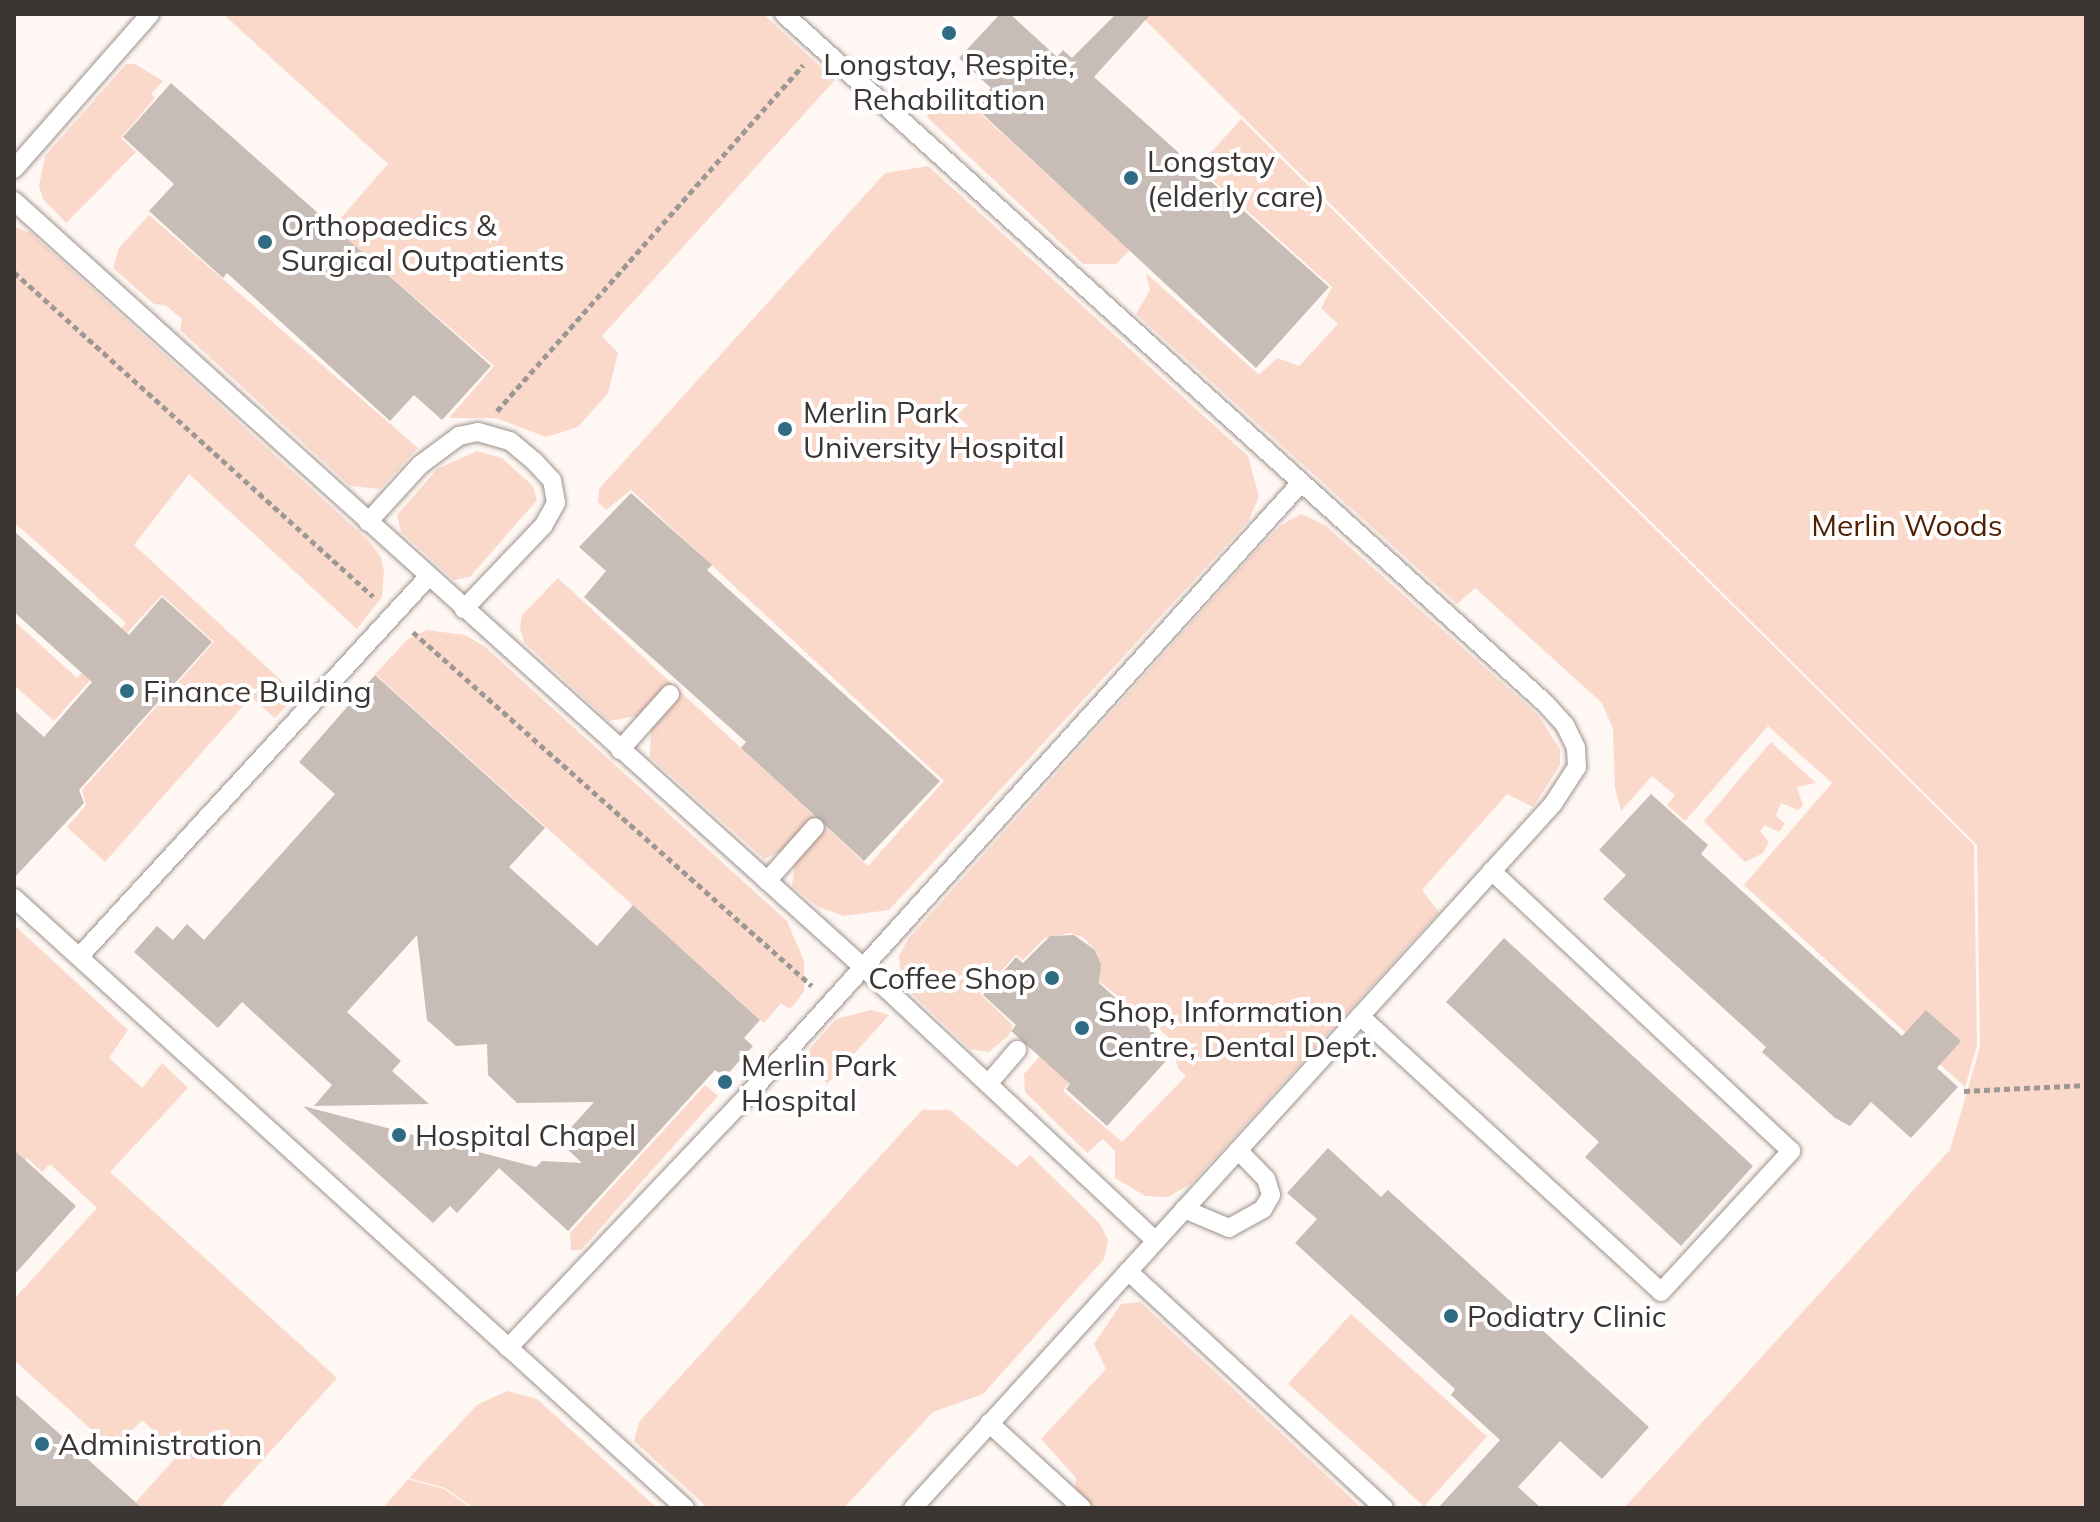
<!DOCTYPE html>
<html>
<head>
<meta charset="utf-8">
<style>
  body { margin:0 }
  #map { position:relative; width:2100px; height:1522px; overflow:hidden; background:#fef7f3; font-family:Mulish,sans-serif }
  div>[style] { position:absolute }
  .green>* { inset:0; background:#fbd9ca; transform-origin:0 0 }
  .building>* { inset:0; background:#c8bcb7 }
  .path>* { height:5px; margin-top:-2.5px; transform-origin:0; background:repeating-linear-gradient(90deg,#9e9895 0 6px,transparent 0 10px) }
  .roads { filter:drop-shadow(0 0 2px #9c918c) drop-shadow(0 0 2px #9c918c) }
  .lane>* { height:18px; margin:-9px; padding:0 9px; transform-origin:9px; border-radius:9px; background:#fff }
  .dots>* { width:22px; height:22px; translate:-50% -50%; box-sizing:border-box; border:4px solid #fff; border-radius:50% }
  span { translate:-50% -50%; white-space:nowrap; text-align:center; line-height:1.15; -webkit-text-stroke:8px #fff; paint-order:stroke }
  .poi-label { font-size:30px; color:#3b3634 }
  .left { translate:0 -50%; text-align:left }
  .right { translate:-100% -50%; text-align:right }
  .park-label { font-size:30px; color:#4f1f03 }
  .frame { position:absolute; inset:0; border:16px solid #3b3634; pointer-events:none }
</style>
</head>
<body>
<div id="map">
  <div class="green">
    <i style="clip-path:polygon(223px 14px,763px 14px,835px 80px,602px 336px,618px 353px,608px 393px,578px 427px,546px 437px,496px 418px,449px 418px,494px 366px,333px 227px,388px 164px)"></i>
    <i style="clip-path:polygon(1139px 14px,2086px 14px,2086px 1508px,1624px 1508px,1950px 1150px,1980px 1047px,1977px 845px)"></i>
    <i style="clip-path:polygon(126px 64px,135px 64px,163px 81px,151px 94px,155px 98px,121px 138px,136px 152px,66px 223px,43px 199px,39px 186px,45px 156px)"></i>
    <i style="clip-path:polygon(955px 96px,971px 105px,1130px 250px,1116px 264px,1083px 264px,927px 117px,936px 97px)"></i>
    <i style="clip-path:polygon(1241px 119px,1974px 845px,1977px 1045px,1965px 1087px,1744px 885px,1832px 783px,1768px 726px,1685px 821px,1667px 805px,1675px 795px,1652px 776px,1621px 811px,1615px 788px,1613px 729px,1602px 703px,1475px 588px,1457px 604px,1136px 314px,1150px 290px,1146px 273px,1259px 375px,1277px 358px,1299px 366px,1338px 324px,1321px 308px,1332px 287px,1198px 167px)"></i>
    <i style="clip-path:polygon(928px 166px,1248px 456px,1259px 497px,1248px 522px,889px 910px,844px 916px,818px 907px,792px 886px,795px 863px,782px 851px,764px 859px,650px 757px,651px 728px,636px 716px,609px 721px,524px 642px,520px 628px,522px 615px,558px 578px,868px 866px,944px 781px,631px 490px,606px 510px,598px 502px,599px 489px,885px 173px)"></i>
    <i style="clip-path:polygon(149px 215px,418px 448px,380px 489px,350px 486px,180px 330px,182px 319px,165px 305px,154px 304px,113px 268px,119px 248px)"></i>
    <i style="clip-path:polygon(14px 227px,31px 233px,368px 540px,381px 557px,384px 572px,382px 597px,357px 629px,189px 474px,134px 545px,297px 695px,275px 718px,251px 697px,105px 862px,67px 827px,86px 805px,82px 790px,214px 642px,162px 595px,115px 646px,110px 641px,126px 623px,14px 522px)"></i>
    <i style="clip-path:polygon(477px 451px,502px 458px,533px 486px,537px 500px,470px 577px,454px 580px,401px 532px,397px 515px,437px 469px)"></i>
    <i style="clip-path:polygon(1301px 514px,1325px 525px,1538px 715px,1560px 749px,1560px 765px,1533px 807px,1507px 794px,1422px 890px,1439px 912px,1191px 1184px,1168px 1197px,1145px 1196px,1115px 1178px,1115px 1151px,1103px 1139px,1087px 1153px,1025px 1092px,1024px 1074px,1043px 1053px,1072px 1079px,1063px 1091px,1122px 1142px,1186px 1076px,1178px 1068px,1170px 1038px,1100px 982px,1097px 952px,1083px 937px,1069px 933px,1045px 938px,1023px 960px,1016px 955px,980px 994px,1013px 1025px,1009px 1035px,989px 1052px,970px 1049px,911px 993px,901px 976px,899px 956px,908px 939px,1254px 553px,1281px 525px)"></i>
    <i style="clip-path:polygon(14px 621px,77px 678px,92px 663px,100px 669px,54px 721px,14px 685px)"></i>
    <i style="clip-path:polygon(427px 630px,465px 635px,484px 646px,787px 921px,804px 961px,804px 991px,797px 1001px,790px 1009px,781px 1003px,764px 1023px,375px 674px,408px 639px)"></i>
    <i style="clip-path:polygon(1771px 742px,1816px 783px,1797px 787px,1803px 806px,1798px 810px,1781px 803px,1776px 816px,1785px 824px,1779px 832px,1765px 825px,1760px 831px,1769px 842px,1763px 853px,1745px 862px,1704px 821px)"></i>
    <i style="clip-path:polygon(14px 925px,128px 1030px,109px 1058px,142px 1088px,162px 1063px,188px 1088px,110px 1172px,337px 1378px,219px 1508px,125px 1508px,134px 1504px,179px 1454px,142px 1420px,114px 1450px,14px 1360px,14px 1299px,97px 1208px,50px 1164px,42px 1172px,27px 1158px,14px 1172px)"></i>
    <i style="clip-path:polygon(871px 1010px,889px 1015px,827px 1084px,806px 1053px,836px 1019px)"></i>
    <i style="clip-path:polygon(705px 1085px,718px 1096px,581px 1250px,571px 1250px,570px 1233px)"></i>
    <i style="clip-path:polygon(922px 1110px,950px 1110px,1017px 1167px,1030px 1155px,1100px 1224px,1108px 1240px,1104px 1259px,983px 1394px,933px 1412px,844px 1508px,708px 1508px,634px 1441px,639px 1422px)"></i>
    <i style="clip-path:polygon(1140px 1302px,1352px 1499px,1361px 1508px,1095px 1508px,1075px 1489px,1076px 1478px,1041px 1439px,1106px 1369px,1094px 1344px,1121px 1304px)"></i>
    <i style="left:1351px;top:1314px;width:183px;height:94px;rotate:42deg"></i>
    <i style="clip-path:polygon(507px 1391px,537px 1399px,657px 1508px,474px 1508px,445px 1488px,409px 1478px,477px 1405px)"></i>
    <i style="clip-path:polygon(408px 1479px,444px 1489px,471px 1508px,383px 1508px)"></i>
  </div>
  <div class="building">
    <i style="clip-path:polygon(1000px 14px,1010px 14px,1057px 57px,1063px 50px,1072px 58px,1116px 14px,1150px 15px,1094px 77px,1329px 287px,1256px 368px,975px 107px,991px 88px,959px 58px)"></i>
    <i style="clip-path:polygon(171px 83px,491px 366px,442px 420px,414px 395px,390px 421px,227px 273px,223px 278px,149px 211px,174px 184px,123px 137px)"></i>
    <i style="clip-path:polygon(631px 493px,712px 565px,707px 570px,940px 781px,864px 861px,741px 748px,746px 742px,584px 597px,606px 571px,579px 547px)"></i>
    <i style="clip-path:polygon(14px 531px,129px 635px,162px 597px,212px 642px,79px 790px,84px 803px,14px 878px,14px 710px,44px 737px,92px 682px,14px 612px)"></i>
    <i style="clip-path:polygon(375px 675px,545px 828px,509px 867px,597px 946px,633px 905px,760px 1020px,744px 1038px,753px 1046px,725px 1077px,715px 1070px,568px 1231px,499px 1168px,457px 1213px,450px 1206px,433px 1223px,303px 1106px,536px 1167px,542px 1161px,582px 1163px,559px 1141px,594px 1102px,517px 1103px,488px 1075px,487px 1044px,456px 1046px,427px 1020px,417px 935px,347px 1012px,401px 1061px,392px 1071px,429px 1104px,314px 1106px,332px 1085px,242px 1002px,218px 1028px,134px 952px,157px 926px,173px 940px,187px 924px,204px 940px,335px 794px,299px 762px)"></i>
    <i style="clip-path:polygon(1651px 794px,1708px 845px,1701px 854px,1902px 1036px,1926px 1010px,1961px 1041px,1937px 1068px,1958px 1087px,1911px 1138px,1871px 1102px,1850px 1126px,1835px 1118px,1762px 1052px,1766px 1047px,1603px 899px,1626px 875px,1599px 850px)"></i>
    <i style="clip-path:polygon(1074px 935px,1095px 950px,1101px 965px,1099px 983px,1159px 1037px,1150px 1047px,1166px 1061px,1107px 1126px,1066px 1089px,1070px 1084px,1011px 1031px,1016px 1025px,983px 995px,1016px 957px,1023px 963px,1050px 936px)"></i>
    <i style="clip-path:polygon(1504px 938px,1753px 1166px,1681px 1246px,1585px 1157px,1599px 1142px,1446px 1002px)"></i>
    <i style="clip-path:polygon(1328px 1148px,1381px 1197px,1388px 1190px,1649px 1427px,1602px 1479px,1560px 1441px,1518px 1487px,1541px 1508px,1438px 1508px,1500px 1440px,1451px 1395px,1455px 1389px,1295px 1243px,1317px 1219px,1287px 1193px)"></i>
    <i style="clip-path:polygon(14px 1150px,76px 1206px,14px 1275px)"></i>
    <i style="clip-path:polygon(14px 1393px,142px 1508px,14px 1508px)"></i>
  </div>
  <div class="path">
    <i style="left:14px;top:272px;width:484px;rotate:42.1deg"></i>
    <i style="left:497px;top:411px;width:462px;rotate:-48.5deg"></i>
    <i style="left:413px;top:632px;width:533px;rotate:41.58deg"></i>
    <i style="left:1964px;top:1091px;width:122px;rotate:-2.8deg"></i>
  </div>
  <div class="roads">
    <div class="lane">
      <i style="left:784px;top:14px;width:1028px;rotate:42.16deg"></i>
      <i style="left:1546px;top:704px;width:28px;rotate:48deg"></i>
      <i style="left:1565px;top:725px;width:25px;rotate:64deg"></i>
      <i style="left:1576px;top:748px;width:19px;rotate:87deg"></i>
      <i style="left:1577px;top:767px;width:44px;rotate:123deg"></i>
      <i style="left:1553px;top:804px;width:951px;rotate:132.27deg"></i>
      <i style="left:14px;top:169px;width:206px;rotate:-48.7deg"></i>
      <i style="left:14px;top:201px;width:1143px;rotate:42.06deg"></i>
      <i style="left:863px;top:967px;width:401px;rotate:43.1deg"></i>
      <i style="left:368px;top:522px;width:77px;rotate:-47.6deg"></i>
      <i style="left:420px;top:465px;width:49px;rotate:-36.6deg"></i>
      <i style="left:459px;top:436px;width:19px;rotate:-12deg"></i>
      <i style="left:478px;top:432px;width:33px;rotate:16deg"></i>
      <i style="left:510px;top:441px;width:31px;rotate:40deg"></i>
      <i style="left:534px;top:461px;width:26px;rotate:47deg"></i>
      <i style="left:552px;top:480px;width:23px;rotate:80deg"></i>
      <i style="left:556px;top:503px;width:26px;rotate:119deg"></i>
      <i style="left:543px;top:526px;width:115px;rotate:133.6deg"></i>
      <i style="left:620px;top:750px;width:75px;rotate:-48.2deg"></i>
      <i style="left:767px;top:881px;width:72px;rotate:-48.4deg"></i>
      <i style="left:14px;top:898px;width:907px;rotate:42.27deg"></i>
      <i style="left:79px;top:957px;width:516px;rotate:-47.43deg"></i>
      <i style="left:1360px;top:1016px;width:408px;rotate:42.5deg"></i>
      <i style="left:1661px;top:1292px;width:192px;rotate:-47.3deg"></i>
      <i style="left:1791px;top:1151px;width:410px;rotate:-136.9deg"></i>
      <i style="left:988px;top:1084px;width:45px;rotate:-49.5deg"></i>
      <i style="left:1184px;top:1209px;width:49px;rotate:22.9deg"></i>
      <i style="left:1229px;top:1228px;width:39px;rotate:-29deg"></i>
      <i style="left:1263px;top:1209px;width:16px;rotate:-60deg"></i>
      <i style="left:1271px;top:1195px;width:17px;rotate:-107deg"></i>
      <i style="left:1266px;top:1179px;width:40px;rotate:-134deg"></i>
      <i style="left:1128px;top:1271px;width:349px;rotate:42.8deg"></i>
      <i style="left:508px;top:1348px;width:344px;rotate:-46.5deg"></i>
      <i style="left:745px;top:1098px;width:828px;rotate:-47.89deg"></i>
      <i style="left:989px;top:1423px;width:126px;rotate:42.4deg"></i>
    </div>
  </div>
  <div class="dots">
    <i style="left:949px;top:33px;background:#2f6c83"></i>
    <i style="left:1131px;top:178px;background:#2f6c83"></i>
    <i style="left:265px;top:242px;background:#2f6c83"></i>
    <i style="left:785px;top:429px;background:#2f6c83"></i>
    <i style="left:127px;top:691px;background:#2f6c83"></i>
    <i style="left:1052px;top:978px;background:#2f6c83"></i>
    <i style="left:1082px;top:1028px;background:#2f6c83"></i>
    <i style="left:725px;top:1082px;background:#2f6c83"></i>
    <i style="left:399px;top:1135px;background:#2f6c83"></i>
    <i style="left:1451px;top:1316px;background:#2f6c83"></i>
    <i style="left:42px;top:1444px;background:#2f6c83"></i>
  </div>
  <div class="poi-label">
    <span style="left:949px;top:81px">Longstay, Respite,<br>Rehabilitation</span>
    <span class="left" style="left:1147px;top:178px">Longstay<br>(elderly care)</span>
    <span class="left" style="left:281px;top:242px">Orthopaedics &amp;<br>Surgical Outpatients</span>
    <span class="left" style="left:803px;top:429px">Merlin Park<br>University Hospital</span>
    <span class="left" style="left:143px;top:691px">Finance Building</span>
    <span class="right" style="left:1036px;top:978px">Coffee Shop</span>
    <span class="left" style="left:1098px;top:1028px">Shop, Information<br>Centre, Dental Dept.</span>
    <span class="left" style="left:741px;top:1082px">Merlin Park<br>Hospital</span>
    <span class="left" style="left:415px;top:1135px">Hospital Chapel</span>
    <span class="left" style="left:1467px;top:1316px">Podiatry Clinic</span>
    <span class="left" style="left:58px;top:1444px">Administration</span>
  </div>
  <div class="park-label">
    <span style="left:1907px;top:525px">Merlin Woods</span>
  </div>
  <div class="frame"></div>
</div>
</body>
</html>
